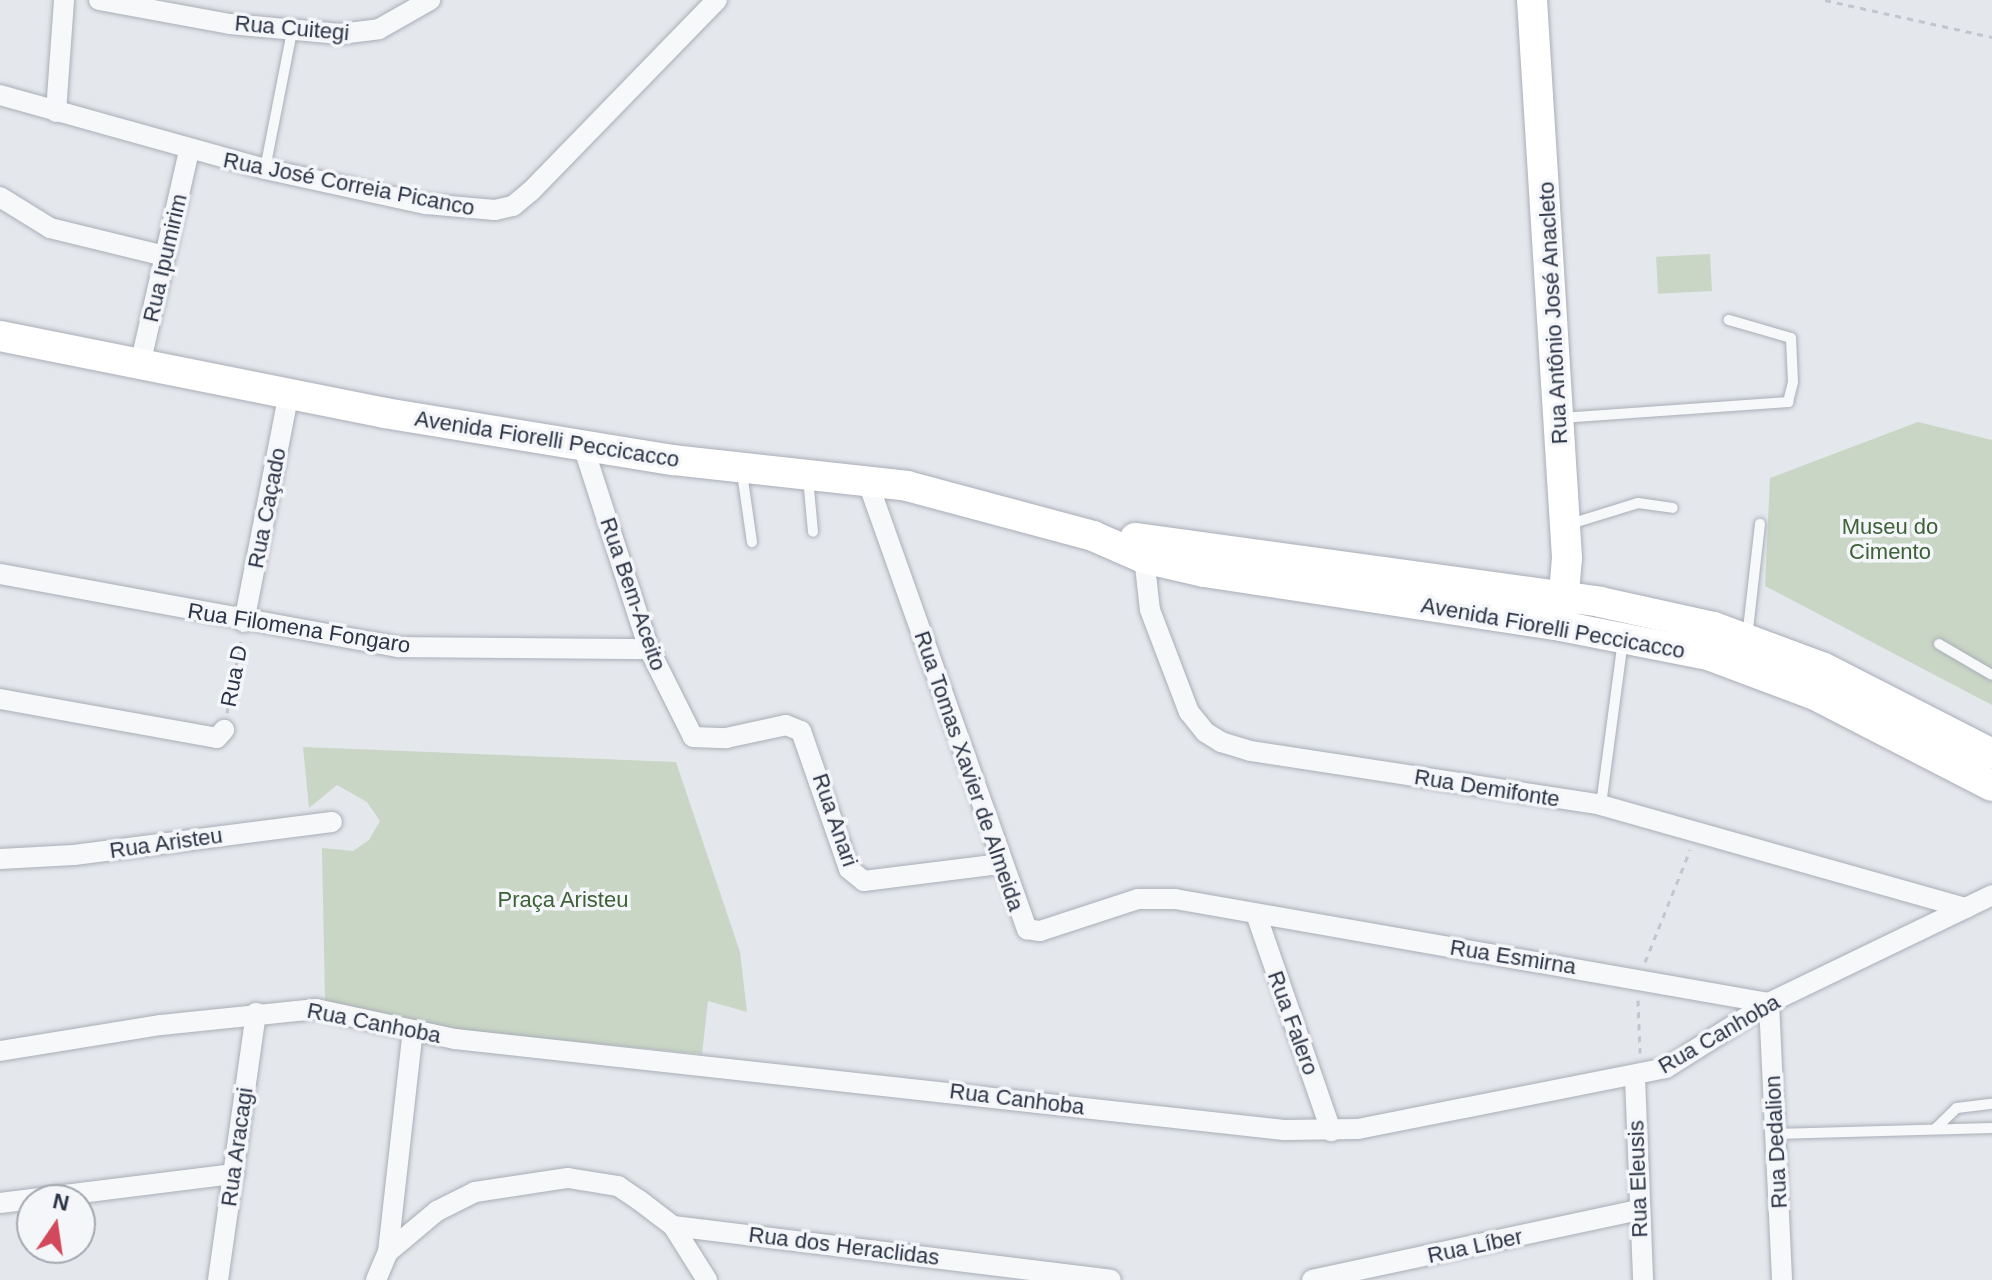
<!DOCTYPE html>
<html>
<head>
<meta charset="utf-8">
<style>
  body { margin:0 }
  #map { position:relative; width:1992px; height:1280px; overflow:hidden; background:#e4e7ec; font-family:Arial,sans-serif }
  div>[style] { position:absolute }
  .green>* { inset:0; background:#c9d6c5; transform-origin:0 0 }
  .path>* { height:3px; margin-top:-1.5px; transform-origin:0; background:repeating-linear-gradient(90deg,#c2c5cb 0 6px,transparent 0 12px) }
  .roads { filter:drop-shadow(0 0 2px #a9aeb7) drop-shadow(0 0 2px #a9aeb7) }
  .service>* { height:10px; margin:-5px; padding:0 5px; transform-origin:5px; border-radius:5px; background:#f7f8fa }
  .minor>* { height:20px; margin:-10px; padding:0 10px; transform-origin:10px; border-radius:10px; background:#f7f8fa }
  .secondary>* { height:30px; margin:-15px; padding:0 15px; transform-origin:15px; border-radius:15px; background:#fff }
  span { translate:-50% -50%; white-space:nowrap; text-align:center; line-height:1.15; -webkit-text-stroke:7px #f4f6f9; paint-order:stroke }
  .street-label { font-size:22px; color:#2b3445 }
  .park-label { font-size:22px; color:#3f6138 }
  .north { position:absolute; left:16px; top:1184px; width:80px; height:80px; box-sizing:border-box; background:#f4f6f9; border:2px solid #a4a8b1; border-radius:50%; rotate:13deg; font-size:22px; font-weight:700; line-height:32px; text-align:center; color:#2b3445 }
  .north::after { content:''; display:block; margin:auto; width:28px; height:36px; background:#d1495b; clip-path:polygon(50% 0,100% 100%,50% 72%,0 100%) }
</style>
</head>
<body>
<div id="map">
  <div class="green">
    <i style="left:1710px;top:254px;width:37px;height:54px;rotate:87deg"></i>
    <i style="clip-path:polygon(1918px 422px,1992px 440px,1992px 705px,1765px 586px,1770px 478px)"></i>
    <i style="clip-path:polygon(303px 747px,676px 762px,740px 952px,747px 1012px,708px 1001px,702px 1054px,414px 1026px,325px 1000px,322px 848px,353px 851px,369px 840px,380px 821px,367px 802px,337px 785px,309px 808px)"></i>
  </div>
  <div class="path">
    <i style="left:1825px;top:0;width:171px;rotate:12.5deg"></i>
    <i style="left:227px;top:713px;width:73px;rotate:-79deg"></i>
    <i style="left:1645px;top:962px;width:121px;rotate:-68.1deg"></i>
    <i style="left:1638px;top:1000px;width:53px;rotate:87.8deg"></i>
  </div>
  <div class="roads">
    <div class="service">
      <i style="left:265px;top:169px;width:141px;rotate:-78.9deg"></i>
      <i style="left:1561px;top:418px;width:228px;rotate:-4deg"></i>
      <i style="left:1788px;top:402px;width:21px;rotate:-76deg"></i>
      <i style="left:1793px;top:382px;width:44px;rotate:-92.6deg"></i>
      <i style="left:1791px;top:338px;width:65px;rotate:-163.8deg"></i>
      <i style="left:742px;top:473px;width:70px;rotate:81.8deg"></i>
      <i style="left:808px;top:478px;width:54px;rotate:84.7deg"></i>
      <i style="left:1567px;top:525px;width:74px;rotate:-17.2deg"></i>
      <i style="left:1638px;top:503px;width:35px;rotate:8deg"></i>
      <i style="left:1747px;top:638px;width:115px;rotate:-83.5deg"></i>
      <i style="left:1939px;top:644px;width:61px;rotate:30.3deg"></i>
      <i style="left:1601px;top:805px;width:165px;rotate:-82.4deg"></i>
      <i style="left:1935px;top:1129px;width:30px;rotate:-44deg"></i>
      <i style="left:1957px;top:1108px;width:35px;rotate:-7deg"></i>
      <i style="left:1775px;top:1134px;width:217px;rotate:-1.6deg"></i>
    </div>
    <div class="minor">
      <i style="left:99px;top:0;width:133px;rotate:10.4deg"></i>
      <i style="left:230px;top:24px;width:110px;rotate:5.2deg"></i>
      <i style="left:340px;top:34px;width:39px;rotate:-7deg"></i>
      <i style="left:379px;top:29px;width:59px;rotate:-29.6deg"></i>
      <i style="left:0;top:95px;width:275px;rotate:15.6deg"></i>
      <i style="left:265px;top:169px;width:165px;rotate:12.3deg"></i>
      <i style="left:426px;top:204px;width:69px;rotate:5deg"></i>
      <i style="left:495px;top:210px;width:18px;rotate:-13deg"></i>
      <i style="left:513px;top:206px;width:23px;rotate:-40deg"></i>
      <i style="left:531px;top:191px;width:267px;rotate:-45.8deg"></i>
      <i style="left:56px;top:112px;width:112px;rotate:-85.9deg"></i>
      <i style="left:0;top:197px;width:59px;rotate:31.8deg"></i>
      <i style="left:50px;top:228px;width:118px;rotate:13.7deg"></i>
      <i style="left:140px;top:365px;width:220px;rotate:-77.1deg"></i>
      <i style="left:583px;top:446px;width:213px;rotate:72deg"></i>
      <i style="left:649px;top:649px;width:98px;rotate:63.4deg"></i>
      <i style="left:693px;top:737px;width:33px;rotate:2deg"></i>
      <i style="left:726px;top:738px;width:61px;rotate:-12.2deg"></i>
      <i style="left:786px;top:725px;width:16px;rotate:22deg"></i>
      <i style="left:801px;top:731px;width:146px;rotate:70.8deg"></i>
      <i style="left:849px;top:869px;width:19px;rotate:39deg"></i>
      <i style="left:864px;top:881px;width:138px;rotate:-7.1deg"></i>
      <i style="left:867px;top:480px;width:477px;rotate:70.4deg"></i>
      <i style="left:1027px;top:929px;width:13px;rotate:9deg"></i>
      <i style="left:1040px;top:931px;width:103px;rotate:-18.1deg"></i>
      <i style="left:1138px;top:899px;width:37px"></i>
      <i style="left:1175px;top:899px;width:603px;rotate:9.93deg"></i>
      <i style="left:1769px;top:1003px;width:277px;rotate:87.3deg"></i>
      <i style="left:1143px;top:548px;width:62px;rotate:83.6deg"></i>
      <i style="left:1150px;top:610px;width:109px;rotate:69.1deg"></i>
      <i style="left:1189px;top:712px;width:26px;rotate:51deg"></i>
      <i style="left:1205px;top:732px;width:19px;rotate:32deg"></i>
      <i style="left:1221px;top:742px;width:30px;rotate:17deg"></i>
      <i style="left:1250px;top:751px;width:355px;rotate:8.7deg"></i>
      <i style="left:1601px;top:805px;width:379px;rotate:15.8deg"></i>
      <i style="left:0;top:574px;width:405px;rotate:10.4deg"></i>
      <i style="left:398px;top:647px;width:251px;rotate:0.5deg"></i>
      <i style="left:244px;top:622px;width:233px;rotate:-78.9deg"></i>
      <i style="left:0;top:699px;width:220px;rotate:10.2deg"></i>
      <i style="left:217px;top:738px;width:11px;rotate:-49deg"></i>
      <i style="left:0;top:859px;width:74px;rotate:-3.1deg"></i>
      <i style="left:74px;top:855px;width:260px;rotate:-7.3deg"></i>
      <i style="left:1256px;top:914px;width:230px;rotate:70.9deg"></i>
      <i style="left:0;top:1051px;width:163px;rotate:-9.2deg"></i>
      <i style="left:161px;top:1025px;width:156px;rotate:-5.9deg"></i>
      <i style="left:316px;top:1009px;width:142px;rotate:12.2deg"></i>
      <i style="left:455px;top:1039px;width:834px;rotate:6.26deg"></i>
      <i style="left:1284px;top:1130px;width:74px;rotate:-0.8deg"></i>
      <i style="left:1358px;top:1129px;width:314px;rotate:-11.2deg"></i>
      <i style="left:1666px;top:1068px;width:122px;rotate:-32.3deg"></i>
      <i style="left:1769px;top:1003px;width:248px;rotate:-25.8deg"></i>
      <i style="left:1635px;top:1078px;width:202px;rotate:87.7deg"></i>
      <i style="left:0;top:1203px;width:236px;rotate:-7.1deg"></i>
      <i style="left:673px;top:1226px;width:441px;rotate:7deg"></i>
      <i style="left:388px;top:1252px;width:64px;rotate:-39.9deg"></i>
      <i style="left:437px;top:1211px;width:42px;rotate:-26.6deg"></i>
      <i style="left:475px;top:1192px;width:94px;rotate:-8.6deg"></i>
      <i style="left:568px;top:1178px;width:51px;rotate:9.1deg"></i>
      <i style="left:618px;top:1186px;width:25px;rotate:34deg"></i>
      <i style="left:639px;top:1200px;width:43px;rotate:37.4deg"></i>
      <i style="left:673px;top:1226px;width:64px;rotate:57.8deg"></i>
      <i style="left:218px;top:1280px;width:270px;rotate:-81.9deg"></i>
      <i style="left:376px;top:1280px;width:30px;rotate:-67deg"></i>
      <i style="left:388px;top:1252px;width:223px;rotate:-83.6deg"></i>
      <i style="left:1312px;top:1280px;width:334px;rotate:-12.1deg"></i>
    </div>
    <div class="secondary">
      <i style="left:1532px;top:0;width:559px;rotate:86.41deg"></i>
      <i style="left:1567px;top:558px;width:58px;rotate:94.9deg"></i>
      <i style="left:0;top:336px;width:393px;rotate:11.3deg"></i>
      <i style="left:385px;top:413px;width:292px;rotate:9.3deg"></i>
      <i style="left:673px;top:460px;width:235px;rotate:6.3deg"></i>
      <i style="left:907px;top:486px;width:193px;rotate:15deg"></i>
      <i style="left:1093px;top:536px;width:55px;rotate:23.7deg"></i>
      <i style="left:1143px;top:558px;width:63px;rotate:12.9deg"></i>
      <i style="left:1204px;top:572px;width:361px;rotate:8.6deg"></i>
      <i style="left:1561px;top:626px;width:150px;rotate:11.2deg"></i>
      <i style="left:1708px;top:655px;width:114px;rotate:20.5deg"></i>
      <i style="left:1815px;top:695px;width:199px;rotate:27.2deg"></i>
      <i style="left:1135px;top:538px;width:469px;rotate:7.8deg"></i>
      <i style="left:1600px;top:602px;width:117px;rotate:12.4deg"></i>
      <i style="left:1714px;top:627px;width:117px;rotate:20.4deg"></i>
      <i style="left:1824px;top:668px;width:189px;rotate:27.1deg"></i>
    </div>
  </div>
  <div class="street-label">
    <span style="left:292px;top:28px;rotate:5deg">Rua Cuitegi</span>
    <span style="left:349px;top:184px;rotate:11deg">Rua José Correia Picanco</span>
    <span style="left:165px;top:258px;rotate:-77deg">Rua Ipumirim</span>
    <span style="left:1553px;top:313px;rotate:-93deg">Rua Antônio José Anacleto</span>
    <span style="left:547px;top:439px;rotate:9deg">Avenida Fiorelli Peccicacco</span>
    <span style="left:267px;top:508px;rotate:-79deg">Rua Caçado</span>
    <span style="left:633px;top:594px;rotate:71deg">Rua Bem-Aceito</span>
    <span style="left:299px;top:628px;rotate:9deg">Rua Filomena Fongaro</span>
    <span style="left:1553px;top:628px;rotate:10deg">Avenida Fiorelli Peccicacco</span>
    <span style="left:234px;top:676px;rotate:-79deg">Rua D</span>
    <span style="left:969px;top:771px;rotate:71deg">Rua Tomas Xavier de Almeida</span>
    <span style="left:1487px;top:788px;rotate:9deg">Rua Demifonte</span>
    <span style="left:835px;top:820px;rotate:71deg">Rua Anari</span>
    <span style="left:166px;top:843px;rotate:-8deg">Rua Aristeu</span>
    <span style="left:1513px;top:957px;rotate:9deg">Rua Esmirna</span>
    <span style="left:374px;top:1023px;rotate:11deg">Rua Canhoba</span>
    <span style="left:1293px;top:1023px;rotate:70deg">Rua Falero</span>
    <span style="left:1719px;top:1034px;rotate:-30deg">Rua Canhoba</span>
    <span style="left:1017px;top:1099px;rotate:7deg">Rua Canhoba</span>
    <span style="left:1776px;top:1142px;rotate:-93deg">Rua Dedalion</span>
    <span style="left:237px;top:1147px;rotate:-82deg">Rua Aracagi</span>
    <span style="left:1638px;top:1179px;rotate:-92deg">Rua Eleusis</span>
    <span style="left:844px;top:1246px;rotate:7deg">Rua dos Heraclidas</span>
    <span style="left:1475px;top:1246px;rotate:-12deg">Rua Líber</span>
  </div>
  <div class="park-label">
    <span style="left:1890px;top:539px">Museu do<br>Cimento</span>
    <span style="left:563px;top:900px">Praça Aristeu</span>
  </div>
  <div class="north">N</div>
</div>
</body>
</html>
